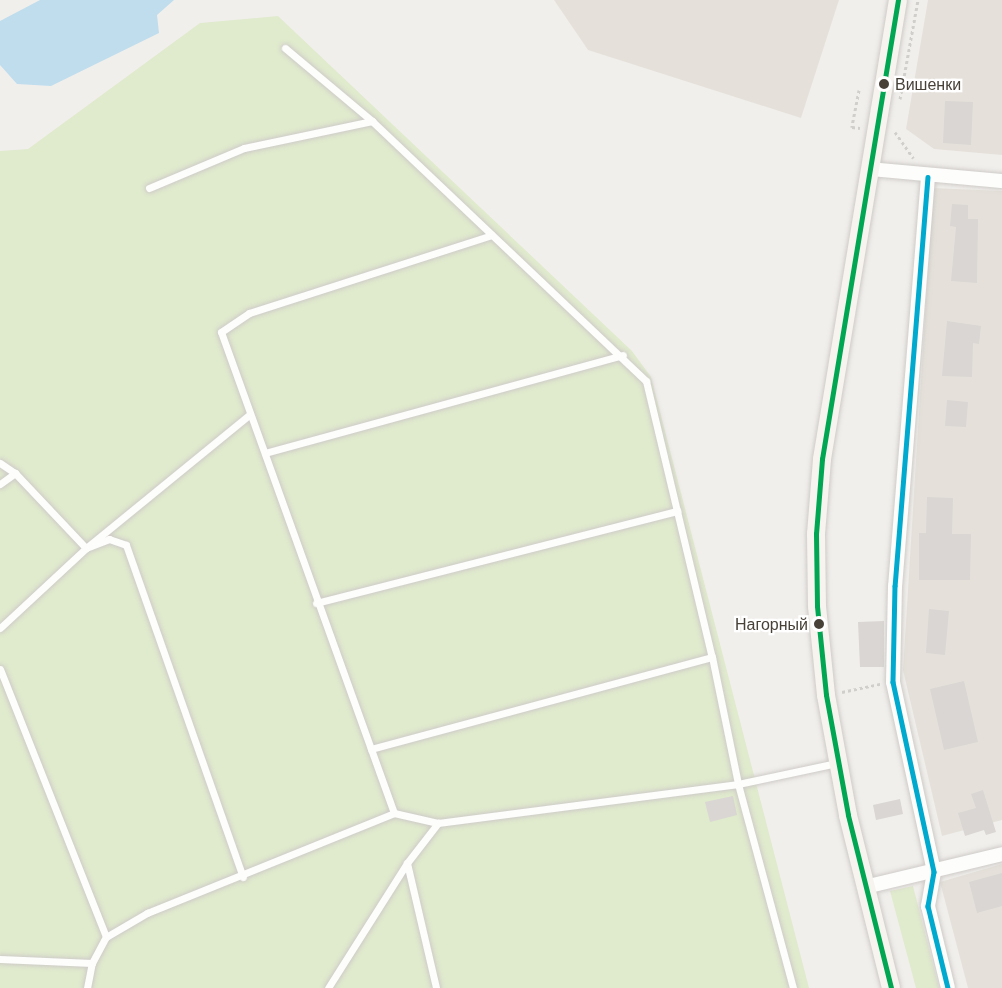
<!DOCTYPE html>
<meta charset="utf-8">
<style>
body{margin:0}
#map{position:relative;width:1002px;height:988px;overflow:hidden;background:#f1efec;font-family:Barlow,sans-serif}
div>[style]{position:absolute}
.residential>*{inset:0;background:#e5e1da}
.green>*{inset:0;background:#e0eacd}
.water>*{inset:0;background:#bfdded}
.building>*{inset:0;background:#d9d6d3}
.path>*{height:3px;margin-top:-1.5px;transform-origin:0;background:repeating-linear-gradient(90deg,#d1cfcb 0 3px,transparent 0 6px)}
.roads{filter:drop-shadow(0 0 2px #cecbc8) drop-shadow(0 0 2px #cecbc8)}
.service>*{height:7px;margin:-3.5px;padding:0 3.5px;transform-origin:3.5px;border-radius:3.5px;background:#fdfdfc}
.minor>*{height:14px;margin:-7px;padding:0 7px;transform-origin:7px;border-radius:7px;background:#fdfdfc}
.secondary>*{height:18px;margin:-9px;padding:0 9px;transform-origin:9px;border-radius:9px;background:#f7f4ef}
.bus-1>*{height:4.5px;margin:-2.25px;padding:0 2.25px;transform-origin:2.25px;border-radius:2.25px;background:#00a651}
.bus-2>*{height:4.5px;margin:-2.25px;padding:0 2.25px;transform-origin:2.25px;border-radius:2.25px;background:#00a9ce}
.dots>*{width:16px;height:16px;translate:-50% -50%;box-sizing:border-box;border:3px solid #fff;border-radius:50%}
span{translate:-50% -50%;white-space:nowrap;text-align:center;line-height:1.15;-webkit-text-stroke:4.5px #fff;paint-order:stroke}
.bus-label{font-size:16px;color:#474138}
.left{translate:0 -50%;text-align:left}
.right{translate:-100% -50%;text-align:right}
</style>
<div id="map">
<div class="residential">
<i style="clip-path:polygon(554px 0,839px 0,801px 118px,588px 50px)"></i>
<i style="clip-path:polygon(928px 0,1002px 0,1002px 155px,934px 149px,906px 129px)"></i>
<i style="clip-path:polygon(933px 188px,1002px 191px,1002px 820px,942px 836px,903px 670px)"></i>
<i style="clip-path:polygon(1002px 864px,1002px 988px,968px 988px,940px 882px)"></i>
</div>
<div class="green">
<i style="clip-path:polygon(278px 16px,632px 351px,651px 377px,809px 988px,0 988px,0 151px,28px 149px,200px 23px)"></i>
<i style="clip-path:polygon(913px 886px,939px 988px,916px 988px,890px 891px)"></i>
</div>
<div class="water">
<i style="clip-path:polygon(40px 0,174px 0,157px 15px,159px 33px,51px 86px,17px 84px,0 65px,0 21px)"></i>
</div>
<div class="building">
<i style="clip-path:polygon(945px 101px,973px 102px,971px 145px,943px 143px)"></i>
<i style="clip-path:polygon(952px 204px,968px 205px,968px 219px,978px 219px,977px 283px,951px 281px,956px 227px,950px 226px)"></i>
<i style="clip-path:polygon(947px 321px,981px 326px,979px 344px,973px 343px,972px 377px,942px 376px)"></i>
<i style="clip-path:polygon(947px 400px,968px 402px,966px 427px,945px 426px)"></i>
<i style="clip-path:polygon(927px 497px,953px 498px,952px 534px,971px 534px,970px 580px,919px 580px,919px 533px,926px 533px)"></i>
<i style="clip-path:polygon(929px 609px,949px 611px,945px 655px,926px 653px)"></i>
<i style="clip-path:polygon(884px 621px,884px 667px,860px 667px,858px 622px)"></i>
<i style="clip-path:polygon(964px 681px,978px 742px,944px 750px,930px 689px)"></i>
<i style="clip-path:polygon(983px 790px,996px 832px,986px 835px,984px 830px,965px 836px,958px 813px,976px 808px,971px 794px)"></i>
<i style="clip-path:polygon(733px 796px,737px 815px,710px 822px,705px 802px)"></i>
<i style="clip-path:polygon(900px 799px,903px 814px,876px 820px,873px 805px)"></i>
<i style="clip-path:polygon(1002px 873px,1002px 906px,977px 913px,969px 882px)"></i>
</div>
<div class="path">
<i style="left:859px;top:90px;width:38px;rotate:101deg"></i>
<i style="left:852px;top:127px;width:8px;rotate:7deg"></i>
<i style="left:900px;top:99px;width:101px;rotate:-79.7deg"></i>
<i style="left:895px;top:132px;width:32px;rotate:55deg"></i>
<i style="left:842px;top:692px;width:39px;rotate:-12deg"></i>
</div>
<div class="roads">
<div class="service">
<i style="left:285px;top:48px;width:114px;rotate:40deg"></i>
<i style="left:372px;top:121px;width:378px;rotate:43.5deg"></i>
<i style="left:646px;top:381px;width:284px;rotate:76.6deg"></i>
<i style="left:712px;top:657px;width:130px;rotate:78.4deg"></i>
<i style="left:738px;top:784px;width:101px;rotate:-12deg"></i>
<i style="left:149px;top:188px;width:103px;rotate:-22.8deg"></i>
<i style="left:244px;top:148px;width:131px;rotate:-11.9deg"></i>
<i style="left:265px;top:453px;width:371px;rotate:-15.3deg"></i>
<i style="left:0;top:463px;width:18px;rotate:34deg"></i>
<i style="left:15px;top:473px;width:103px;rotate:46.6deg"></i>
<i style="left:86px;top:548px;width:25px;rotate:-21deg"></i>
<i style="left:109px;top:539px;width:18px;rotate:19deg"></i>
<i style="left:126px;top:545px;width:352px;rotate:70.6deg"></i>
<i style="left:0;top:484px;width:19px;rotate:-36deg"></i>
<i style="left:316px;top:603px;width:373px;rotate:-14.3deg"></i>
<i style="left:0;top:628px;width:117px;rotate:-42.9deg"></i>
<i style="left:86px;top:548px;width:210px;rotate:-39.2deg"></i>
<i style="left:0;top:669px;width:288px;rotate:68.4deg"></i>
<i style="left:371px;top:749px;width:353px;rotate:-15.1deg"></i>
<i style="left:394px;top:813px;width:45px;rotate:12.8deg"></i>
<i style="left:438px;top:823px;width:303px;rotate:-7.4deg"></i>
<i style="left:738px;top:784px;width:211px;rotate:74.9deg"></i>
<i style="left:407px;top:863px;width:128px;rotate:76.9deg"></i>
<i style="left:0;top:959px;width:92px;rotate:2.5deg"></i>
<i style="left:87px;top:988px;width:25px;rotate:-79deg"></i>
<i style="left:92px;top:963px;width:30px;rotate:-62deg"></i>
<i style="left:106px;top:937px;width:48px;rotate:-30.3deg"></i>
<i style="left:147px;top:913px;width:266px;rotate:-22deg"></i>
<i style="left:394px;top:813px;width:511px;rotate:-109.78deg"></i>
<i style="left:221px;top:332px;width:34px;rotate:-34deg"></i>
<i style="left:249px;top:313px;width:255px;rotate:-17.8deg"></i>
<i style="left:328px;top:988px;width:148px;rotate:-57.7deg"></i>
<i style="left:407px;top:863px;width:51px;rotate:-52.2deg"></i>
</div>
<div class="minor">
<i style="left:870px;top:169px;width:133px;rotate:5.2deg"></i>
<i style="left:928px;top:177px;width:410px;rotate:94.6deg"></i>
<i style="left:895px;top:586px;width:96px;rotate:91.2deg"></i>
<i style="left:893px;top:682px;width:194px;rotate:77.8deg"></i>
<i style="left:934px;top:872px;width:35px;rotate:100deg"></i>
<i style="left:928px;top:906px;width:84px;rotate:76.3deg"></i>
<i style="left:865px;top:887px;width:141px;rotate:-13.5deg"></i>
</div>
<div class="secondary">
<i style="left:891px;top:988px;width:178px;rotate:-104deg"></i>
<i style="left:848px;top:815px;width:122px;rotate:-100.4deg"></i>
<i style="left:826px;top:695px;width:89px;rotate:-95.8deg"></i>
<i style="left:817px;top:606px;width:72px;rotate:-90.8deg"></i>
<i style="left:816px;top:534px;width:75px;rotate:-85.4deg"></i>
<i style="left:822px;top:459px;width:465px;rotate:-80.6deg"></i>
</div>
</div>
<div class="bus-1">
<i style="left:891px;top:988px;width:178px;rotate:-104deg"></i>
<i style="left:848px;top:815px;width:122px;rotate:-100.4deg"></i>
<i style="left:826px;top:695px;width:89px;rotate:-95.8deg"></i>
<i style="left:817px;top:606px;width:72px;rotate:-90.8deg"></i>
<i style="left:816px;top:534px;width:75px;rotate:-85.4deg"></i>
<i style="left:822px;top:459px;width:465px;rotate:-80.6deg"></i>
</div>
<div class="bus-2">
<i style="left:928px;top:177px;width:410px;rotate:94.6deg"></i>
<i style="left:895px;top:586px;width:96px;rotate:91.2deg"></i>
<i style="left:893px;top:682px;width:194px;rotate:77.8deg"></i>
<i style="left:934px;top:872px;width:35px;rotate:100deg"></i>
<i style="left:928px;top:906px;width:84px;rotate:76.3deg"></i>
</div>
<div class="dots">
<i style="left:884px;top:84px;background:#474138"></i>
<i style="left:819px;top:624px;background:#474138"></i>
</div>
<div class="bus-label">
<span class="left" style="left:895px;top:84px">Вишенки</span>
<span class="right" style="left:808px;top:624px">Нагорный</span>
</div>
</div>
